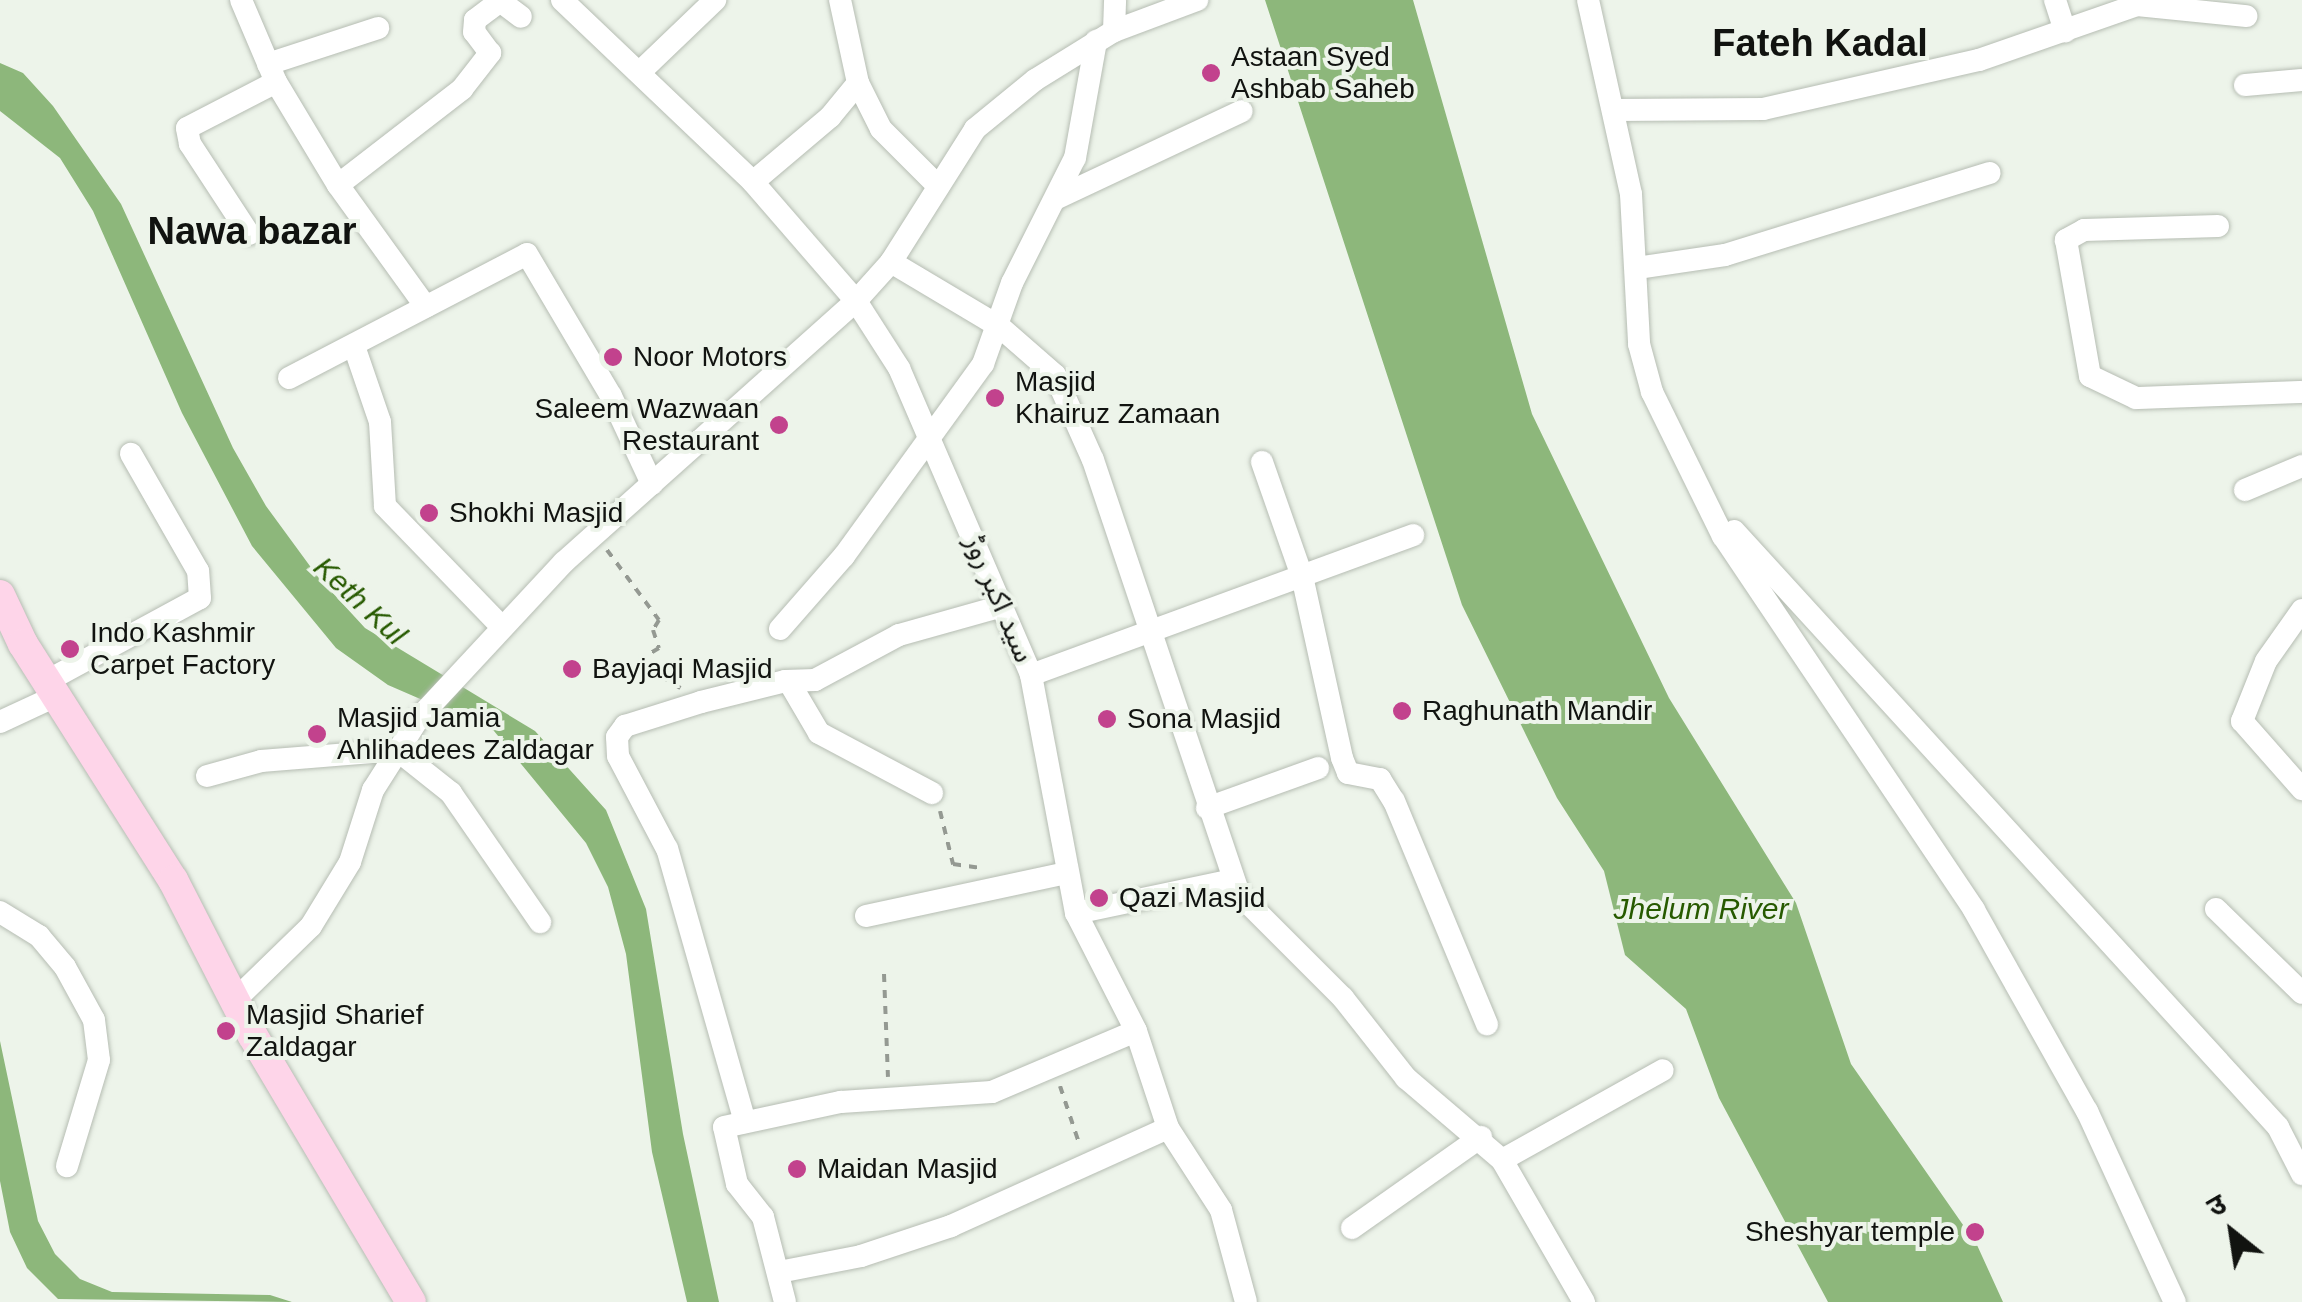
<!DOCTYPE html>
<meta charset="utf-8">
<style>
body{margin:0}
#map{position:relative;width:2302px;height:1302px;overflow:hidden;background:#edf4ea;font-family:Helvetica,"Noto Sans Arabic","Noto Sans Devanagari",sans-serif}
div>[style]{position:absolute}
.water>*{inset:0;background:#8db77b}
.path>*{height:4px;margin-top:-2px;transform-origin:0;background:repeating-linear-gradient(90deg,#949992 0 8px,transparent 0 16px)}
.roads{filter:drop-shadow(0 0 2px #b6bdb3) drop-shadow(0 0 2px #b6bdb3)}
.minor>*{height:22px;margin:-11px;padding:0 11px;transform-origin:11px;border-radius:11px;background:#fff}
.major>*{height:30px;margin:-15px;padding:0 15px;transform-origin:15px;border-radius:15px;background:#fed5e9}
.dots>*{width:28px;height:28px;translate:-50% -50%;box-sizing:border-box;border:5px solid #edf4ea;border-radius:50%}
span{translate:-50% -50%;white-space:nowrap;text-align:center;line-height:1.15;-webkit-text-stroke:8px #edf4ea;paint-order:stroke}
.poi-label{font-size:28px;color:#111310}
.left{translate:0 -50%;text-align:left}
.right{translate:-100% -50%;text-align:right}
.street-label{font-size:28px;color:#111310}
.water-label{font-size:30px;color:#275a00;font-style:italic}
.district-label{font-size:38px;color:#111310;font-weight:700}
.north{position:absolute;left:2182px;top:1182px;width:100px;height:100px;-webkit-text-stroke:8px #edf4ea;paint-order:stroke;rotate:330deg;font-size:28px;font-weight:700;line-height:40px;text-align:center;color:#111310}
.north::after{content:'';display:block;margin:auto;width:35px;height:45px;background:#111310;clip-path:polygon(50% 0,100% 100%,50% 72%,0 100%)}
</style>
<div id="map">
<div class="water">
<i style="clip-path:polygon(1265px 0,1413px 0,1532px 414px,1669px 698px,1796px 903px,1851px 1064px,1977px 1245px,2003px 1302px,1828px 1302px,1719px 1098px,1686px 1009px,1625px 955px,1604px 871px,1557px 798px,1462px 605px)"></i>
<i style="clip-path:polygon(0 63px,23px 73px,53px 106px,121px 204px,233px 448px,266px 506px,318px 577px,365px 628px,535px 731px,606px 810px,646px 909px,683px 1134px,719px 1302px,687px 1302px,652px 1152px,626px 954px,608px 887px,586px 843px,494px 731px,388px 685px,336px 648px,252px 546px,182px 413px,93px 211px,60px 158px,0 111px)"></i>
<i style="clip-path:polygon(0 1041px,38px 1221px,55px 1254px,80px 1279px,112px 1292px,270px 1295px,292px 1302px,58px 1299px,27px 1268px,10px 1232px,0 1181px)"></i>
</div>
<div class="path">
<i style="left:607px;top:550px;width:87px;rotate:53.4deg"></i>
<i style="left:659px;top:620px;width:12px;rotate:121deg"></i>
<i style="left:653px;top:630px;width:19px;rotate:72deg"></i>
<i style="left:659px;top:648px;width:17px;rotate:149deg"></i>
<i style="left:644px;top:657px;width:11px;rotate:75deg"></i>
<i style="left:647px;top:668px;width:39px;rotate:31deg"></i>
<i style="left:940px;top:811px;width:55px;rotate:76.2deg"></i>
<i style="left:953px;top:864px;width:30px;rotate:8deg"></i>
<i style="left:884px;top:974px;width:103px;rotate:87.8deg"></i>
<i style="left:1060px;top:1086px;width:60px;rotate:71.6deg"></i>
</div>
<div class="roads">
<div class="minor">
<i style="left:241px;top:0;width:89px;rotate:66.9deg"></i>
<i style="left:276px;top:82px;width:120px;rotate:59deg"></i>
<i style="left:338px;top:185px;width:150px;rotate:54.2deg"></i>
<i style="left:562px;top:0;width:264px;rotate:43.6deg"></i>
<i style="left:753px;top:182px;width:157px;rotate:49.1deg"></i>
<i style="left:856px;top:301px;width:80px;rotate:57.3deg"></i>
<i style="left:899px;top:368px;width:334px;rotate:66.7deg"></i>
<i style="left:1031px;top:675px;width:242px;rotate:79.3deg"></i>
<i style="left:1076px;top:913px;width:132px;rotate:63deg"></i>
<i style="left:1136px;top:1031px;width:102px;rotate:71.7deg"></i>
<i style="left:1168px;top:1128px;width:98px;rotate:57.1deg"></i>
<i style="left:1221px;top:1210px;width:95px;rotate:74.8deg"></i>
<i style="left:1588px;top:0;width:199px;rotate:77.5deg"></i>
<i style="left:1631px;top:194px;width:150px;rotate:86.9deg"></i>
<i style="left:1639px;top:344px;width:50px;rotate:74.8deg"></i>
<i style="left:1652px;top:392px;width:161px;rotate:63.8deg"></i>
<i style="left:1723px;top:536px;width:450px;rotate:56.1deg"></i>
<i style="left:1974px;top:910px;width:231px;rotate:60.7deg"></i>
<i style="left:2087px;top:1111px;width:210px;rotate:65.3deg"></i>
<i style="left:2055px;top:0;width:33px;rotate:72deg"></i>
<i style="left:1114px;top:31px;width:31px;rotate:-88deg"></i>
<i style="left:268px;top:64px;width:116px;rotate:-18.1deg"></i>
<i style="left:641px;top:71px;width:103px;rotate:-43.8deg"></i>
<i style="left:858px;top:83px;width:51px;rotate:63.4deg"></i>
<i style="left:881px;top:129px;width:81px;rotate:45deg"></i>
<i style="left:2245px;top:85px;width:57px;rotate:-5deg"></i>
<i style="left:1614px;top:110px;width:149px;rotate:-0.4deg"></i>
<i style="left:1763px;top:109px;width:221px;rotate:-12.8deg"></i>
<i style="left:1979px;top:60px;width:167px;rotate:-19.2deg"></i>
<i style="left:2137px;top:5px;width:110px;rotate:5.8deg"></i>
<i style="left:753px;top:182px;width:101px;rotate:-40.2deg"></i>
<i style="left:830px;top:117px;width:44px;rotate:-50.5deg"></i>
<i style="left:858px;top:83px;width:85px;rotate:-102.2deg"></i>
<i style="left:338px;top:185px;width:157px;rotate:-37.7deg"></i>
<i style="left:462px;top:89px;width:46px;rotate:-52.1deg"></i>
<i style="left:490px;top:53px;width:26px;rotate:-127deg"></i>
<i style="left:474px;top:32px;width:12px;rotate:-85deg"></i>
<i style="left:475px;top:20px;width:31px;rotate:-37deg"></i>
<i style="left:500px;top:1px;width:26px;rotate:37deg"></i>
<i style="left:1057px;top:198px;width:204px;rotate:-25.2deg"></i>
<i style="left:2218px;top:226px;width:134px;rotate:178.3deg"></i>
<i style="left:2084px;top:230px;width:21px;rotate:151deg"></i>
<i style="left:2066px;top:240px;width:138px;rotate:80deg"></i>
<i style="left:2090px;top:376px;width:51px;rotate:25.6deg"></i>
<i style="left:2136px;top:398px;width:166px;rotate:-2.1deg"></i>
<i style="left:249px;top:234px;width:108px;rotate:-123.2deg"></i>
<i style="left:190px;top:144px;width:16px;rotate:-101deg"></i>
<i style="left:187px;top:128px;width:100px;rotate:-27.3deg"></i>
<i style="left:891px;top:262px;width:127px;rotate:30.8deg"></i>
<i style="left:1000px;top:327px;width:73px;rotate:41.1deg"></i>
<i style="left:1055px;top:375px;width:93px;rotate:65.9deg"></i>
<i style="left:1093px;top:460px;width:458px;rotate:71.4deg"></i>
<i style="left:1239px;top:894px;width:147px;rotate:45deg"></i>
<i style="left:1343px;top:998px;width:102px;rotate:51.8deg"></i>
<i style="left:1406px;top:1078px;width:126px;rotate:40.5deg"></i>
<i style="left:1502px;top:1160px;width:164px;rotate:60deg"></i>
<i style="left:1637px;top:268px;width:89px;rotate:-8.4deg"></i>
<i style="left:1725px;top:255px;width:277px;rotate:-17.2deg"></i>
<i style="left:354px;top:346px;width:80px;rotate:71.1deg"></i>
<i style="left:380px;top:422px;width:84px;rotate:86.6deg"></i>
<i style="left:385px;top:506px;width:164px;rotate:46deg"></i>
<i style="left:289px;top:378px;width:268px;rotate:-27.5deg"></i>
<i style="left:527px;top:254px;width:165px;rotate:59.4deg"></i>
<i style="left:611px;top:396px;width:97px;rotate:65deg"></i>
<i style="left:1262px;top:462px;width:121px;rotate:70.7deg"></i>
<i style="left:1302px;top:576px;width:186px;rotate:77.6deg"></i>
<i style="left:1342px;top:758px;width:16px;rotate:68deg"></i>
<i style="left:1348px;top:773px;width:33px;rotate:11deg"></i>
<i style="left:1380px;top:779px;width:26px;rotate:58deg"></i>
<i style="left:1394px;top:801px;width:242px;rotate:67.4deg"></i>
<i style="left:2245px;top:490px;width:62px;rotate:-22.8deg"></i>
<i style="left:1734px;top:531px;width:807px;rotate:47.61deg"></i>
<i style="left:2278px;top:1127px;width:53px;rotate:62.9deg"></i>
<i style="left:2302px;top:610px;width:62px;rotate:125.2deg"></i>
<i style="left:2266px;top:661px;width:65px;rotate:111.8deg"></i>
<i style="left:2242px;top:721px;width:91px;rotate:48.6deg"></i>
<i style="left:780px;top:629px;width:97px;rotate:-48.8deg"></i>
<i style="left:844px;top:556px;width:237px;rotate:-54.1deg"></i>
<i style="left:983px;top:364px;width:86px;rotate:-70.3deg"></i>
<i style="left:1012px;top:283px;width:140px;rotate:-63.3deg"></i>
<i style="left:1075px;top:158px;width:119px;rotate:-79.8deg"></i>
<i style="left:1031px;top:675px;width:407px;rotate:-20.1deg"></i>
<i style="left:47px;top:681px;width:174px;rotate:-28.5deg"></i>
<i style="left:200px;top:598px;width:27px;rotate:-94deg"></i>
<i style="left:198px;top:571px;width:135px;rotate:-119.8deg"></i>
<i style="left:789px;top:682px;width:59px;rotate:59.5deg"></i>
<i style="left:819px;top:733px;width:128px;rotate:28deg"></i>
<i style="left:0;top:722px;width:62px;rotate:-24.9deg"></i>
<i style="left:207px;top:776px;width:56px;rotate:-15.5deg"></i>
<i style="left:261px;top:761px;width:136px;rotate:-4.6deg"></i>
<i style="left:397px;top:750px;width:69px;rotate:38.5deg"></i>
<i style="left:451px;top:793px;width:157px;rotate:55.4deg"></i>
<i style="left:1207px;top:808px;width:118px;rotate:-19.8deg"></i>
<i style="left:2216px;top:909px;width:120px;rotate:44.3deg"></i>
<i style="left:0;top:912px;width:46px;rotate:31.6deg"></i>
<i style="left:39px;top:936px;width:40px;rotate:50deg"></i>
<i style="left:65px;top:967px;width:60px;rotate:61.3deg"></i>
<i style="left:94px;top:1020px;width:40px;rotate:82.9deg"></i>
<i style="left:99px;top:1060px;width:111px;rotate:106.8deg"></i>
<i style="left:1076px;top:913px;width:159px;rotate:-11.9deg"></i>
<i style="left:866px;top:916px;width:205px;rotate:-12.1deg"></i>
<i style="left:234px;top:1001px;width:107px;rotate:-44.2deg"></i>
<i style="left:311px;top:926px;width:75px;rotate:-58.6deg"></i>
<i style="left:350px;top:862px;width:76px;rotate:-72.3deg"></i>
<i style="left:373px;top:790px;width:84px;rotate:-57.6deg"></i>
<i style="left:418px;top:719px;width:214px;rotate:-47.1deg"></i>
<i style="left:564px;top:562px;width:392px;rotate:-41.8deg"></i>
<i style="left:856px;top:301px;width:52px;rotate:-48.1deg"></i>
<i style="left:891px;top:262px;width:157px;rotate:-57.7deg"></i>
<i style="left:975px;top:129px;width:77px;rotate:-39.2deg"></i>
<i style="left:1035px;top:80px;width:93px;rotate:-31.8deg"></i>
<i style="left:1114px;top:31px;width:89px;rotate:-20.5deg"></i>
<i style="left:745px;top:1122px;width:284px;rotate:-105.9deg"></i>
<i style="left:667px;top:849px;width:105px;rotate:-117.8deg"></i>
<i style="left:618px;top:756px;width:19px;rotate:-93deg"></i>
<i style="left:617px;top:737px;width:14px;rotate:-54deg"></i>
<i style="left:625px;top:726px;width:80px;rotate:-17.5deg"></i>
<i style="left:701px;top:702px;width:87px;rotate:-14deg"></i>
<i style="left:785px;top:681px;width:30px;rotate:-2deg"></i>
<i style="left:815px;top:680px;width:95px;rotate:-28.2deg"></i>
<i style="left:899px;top:635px;width:107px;rotate:-15.7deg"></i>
<i style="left:1502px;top:1160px;width:184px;rotate:-29.2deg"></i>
<i style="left:1352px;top:1228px;width:158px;rotate:-35.2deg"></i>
<i style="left:779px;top:1272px;width:84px;rotate:-11deg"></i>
<i style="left:861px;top:1256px;width:95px;rotate:-18.4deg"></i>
<i style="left:951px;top:1226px;width:238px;rotate:-24.3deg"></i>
<i style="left:785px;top:1302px;width:88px;rotate:-104.5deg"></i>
<i style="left:763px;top:1217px;width:42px;rotate:-128.2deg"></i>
<i style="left:737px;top:1184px;width:58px;rotate:-102.8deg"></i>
<i style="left:724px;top:1127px;width:120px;rotate:-12.1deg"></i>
<i style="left:841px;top:1102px;width:151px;rotate:-3.8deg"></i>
<i style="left:992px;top:1092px;width:156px;rotate:-23deg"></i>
</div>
<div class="major">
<i style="left:0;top:595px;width:54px;rotate:64.9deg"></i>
<i style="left:23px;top:644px;width:280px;rotate:57.6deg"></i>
<i style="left:173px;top:880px;width:175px;rotate:62.9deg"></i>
<i style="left:253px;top:1036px;width:309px;rotate:59.3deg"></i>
</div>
</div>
<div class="dots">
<i style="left:1211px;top:73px;background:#c2428d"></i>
<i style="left:613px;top:357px;background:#c2428d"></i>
<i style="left:995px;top:398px;background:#c2428d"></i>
<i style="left:779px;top:425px;background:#c2428d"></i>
<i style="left:429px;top:513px;background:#c2428d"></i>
<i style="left:70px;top:649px;background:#c2428d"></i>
<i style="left:572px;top:669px;background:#c2428d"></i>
<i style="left:1402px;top:711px;background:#c2428d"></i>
<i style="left:1107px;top:719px;background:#c2428d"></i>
<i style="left:317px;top:734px;background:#c2428d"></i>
<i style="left:1099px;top:898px;background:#c2428d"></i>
<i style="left:226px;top:1031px;background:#c2428d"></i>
<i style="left:797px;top:1169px;background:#c2428d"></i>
<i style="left:1975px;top:1232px;background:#c2428d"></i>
</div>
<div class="poi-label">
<span class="left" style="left:1231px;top:73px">Astaan Syed<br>Ashbab Saheb</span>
<span class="left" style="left:633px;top:357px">Noor Motors</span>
<span class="left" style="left:1015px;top:398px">Masjid<br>Khairuz Zamaan</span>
<span class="right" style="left:759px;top:425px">Saleem Wazwaan<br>Restaurant</span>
<span class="left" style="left:449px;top:513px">Shokhi Masjid</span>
<span class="left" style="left:90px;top:649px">Indo Kashmir<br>Carpet Factory</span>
<span class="left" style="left:592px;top:669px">Bayjaqi Masjid</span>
<span class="left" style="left:1422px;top:711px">Raghunath Mandir</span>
<span class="left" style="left:337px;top:734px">Masjid Jamia<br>Ahlihadees Zaldagar</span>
<span class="left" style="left:1127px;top:719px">Sona Masjid</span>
<span class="left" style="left:1119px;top:898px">Qazi Masjid</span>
<span class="left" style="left:246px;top:1031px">Masjid Sharief<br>Zaldagar</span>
<span class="left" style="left:817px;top:1169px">Maidan Masjid</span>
<span class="right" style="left:1955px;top:1232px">Sheshyar temple</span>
</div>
<div class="street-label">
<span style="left:999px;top:599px;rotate:67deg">سید اکبر روڑ</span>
</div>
<div class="water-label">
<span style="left:360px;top:601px;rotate:43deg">Keth Kul</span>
<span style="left:1701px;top:909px">Jhelum River</span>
</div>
<div class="district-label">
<span style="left:1820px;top:44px">Fateh Kadal</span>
<span style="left:252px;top:232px">Nawa bazar</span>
</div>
<div class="north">उ</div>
</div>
